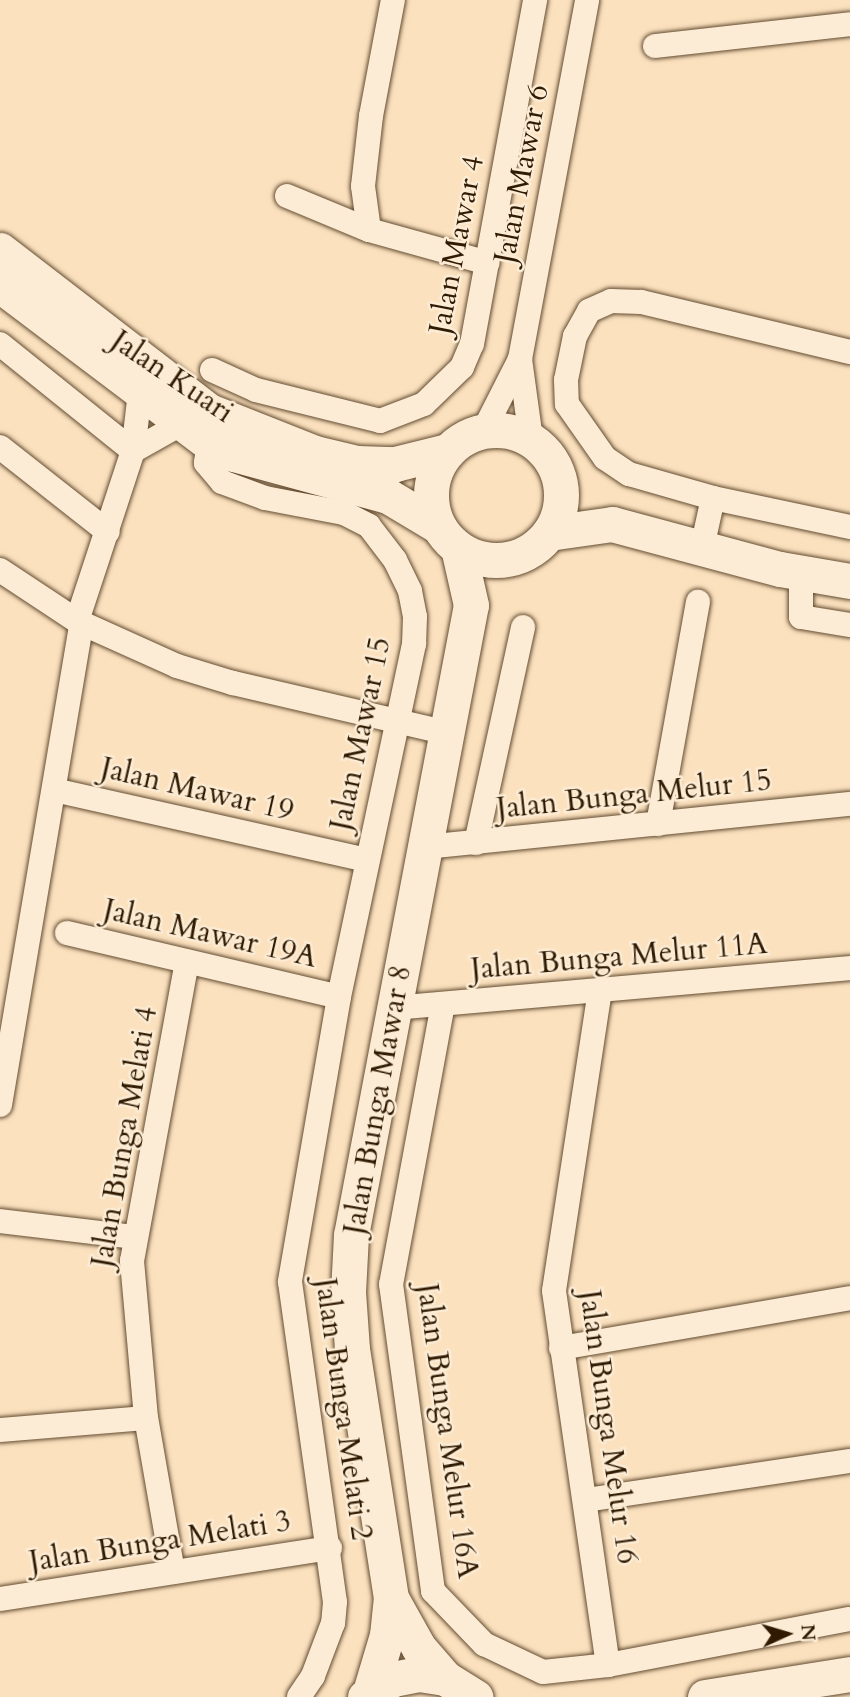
<!DOCTYPE html>
<style>
body{margin:0}
#map{position:relative;width:850px;height:1697px;overflow:hidden;background:#fbe1be;font-family:Cardo,serif}
div>[style]{position:absolute}
.roads{filter:drop-shadow(0 0 2px #634c31) drop-shadow(0 0 2px #634c31)}
.street>*{height:24px;margin:-12px;padding:0 12px;transform-origin:12px;border-radius:12px;background:#fcecd5}
.secondary>*{height:35px;margin:-17.5px;padding:0 17.5px;transform-origin:17.5px;border-radius:17.5px;background:#fcecd5}
.secondary>.ring{margin:-17.5px;padding:0;box-sizing:content-box;background:none;border:35px solid #fcecd5;border-radius:50%}
span{translate:-50% -50%;white-space:nowrap;text-align:center;line-height:1.15;-webkit-text-stroke:5px #fcecd5;paint-order:stroke}
.street-label{font-size:30px;color:#301a02}
.north{position:absolute;left:752px;top:1599px;width:70px;height:70px;-webkit-text-stroke:5px #fcecd5;paint-order:stroke;rotate:86deg;font-size:19px;font-weight:700;line-height:28px;text-align:center;color:#301a02}
.north::after{content:'';display:block;margin:auto;width:24px;height:32px;background:#301a02;clip-path:polygon(50% 0,100% 100%,50% 72%,0 100%)}
</style>
<div id="map">
<div class="roads">
<div class="street">
<i style="left:655px;top:46px;width:196px;rotate:-6.4deg"></i>
<i style="left:287px;top:196px;width:89px;rotate:22.5deg"></i>
<i style="left:369px;top:230px;width:123px;rotate:15.5deg"></i>
<i style="left:369px;top:230px;width:44px;rotate:-97.8deg"></i>
<i style="left:363px;top:186px;width:70px;rotate:-83.5deg"></i>
<i style="left:371px;top:116px;width:118px;rotate:-79.3deg"></i>
<i style="left:0;top:344px;width:171px;rotate:38.8deg"></i>
<i style="left:850px;top:352px;width:215px;rotate:-166.5deg"></i>
<i style="left:641px;top:302px;width:30px;rotate:-178deg"></i>
<i style="left:611px;top:301px;width:24px;rotate:156deg"></i>
<i style="left:589px;top:311px;width:29px;rotate:119deg"></i>
<i style="left:575px;top:336px;width:45px;rotate:101.6deg"></i>
<i style="left:566px;top:380px;width:24px;rotate:88deg"></i>
<i style="left:567px;top:404px;width:66px;rotate:54.9deg"></i>
<i style="left:605px;top:458px;width:29px;rotate:34deg"></i>
<i style="left:629px;top:474px;width:87px;rotate:15.9deg"></i>
<i style="left:713px;top:498px;width:140px;rotate:12deg"></i>
<i style="left:520px;top:359px;width:81px;rotate:82.2deg"></i>
<i style="left:212px;top:370px;width:48px;rotate:24.4deg"></i>
<i style="left:256px;top:390px;width:128px;rotate:14deg"></i>
<i style="left:380px;top:421px;width:47px;rotate:-21.1deg"></i>
<i style="left:424px;top:404px;width:53px;rotate:-44.2deg"></i>
<i style="left:462px;top:367px;width:25px;rotate:-67deg"></i>
<i style="left:472px;top:344px;width:350px;rotate:-79.6deg"></i>
<i style="left:484px;top:430px;width:80px;rotate:-63.1deg"></i>
<i style="left:520px;top:359px;width:365px;rotate:-79.4deg"></i>
<i style="left:209px;top:443px;width:20px;rotate:99deg"></i>
<i style="left:206px;top:463px;width:25px;rotate:50deg"></i>
<i style="left:222px;top:482px;width:46px;rotate:20.4deg"></i>
<i style="left:265px;top:498px;width:80px;rotate:10.8deg"></i>
<i style="left:344px;top:513px;width:28px;rotate:27deg"></i>
<i style="left:369px;top:526px;width:43px;rotate:52.6deg"></i>
<i style="left:395px;top:560px;width:34px;rotate:64deg"></i>
<i style="left:410px;top:591px;width:26px;rotate:79deg"></i>
<i style="left:415px;top:617px;width:27px;rotate:92deg"></i>
<i style="left:414px;top:644px;width:361px;rotate:102deg"></i>
<i style="left:339px;top:997px;width:289px;rotate:99.8deg"></i>
<i style="left:290px;top:1282px;width:323px;rotate:82deg"></i>
<i style="left:335px;top:1602px;width:21px;rotate:95deg"></i>
<i style="left:333px;top:1623px;width:57px;rotate:110.7deg"></i>
<i style="left:313px;top:1676px;width:25px;rotate:124deg"></i>
<i style="left:0;top:447px;width:137px;rotate:38.2deg"></i>
<i style="left:133px;top:451px;width:55px;rotate:-29.4deg"></i>
<i style="left:702px;top:548px;width:51px;rotate:-77.6deg"></i>
<i style="left:0;top:570px;width:92px;rotate:33.5deg"></i>
<i style="left:77px;top:621px;width:110px;rotate:24.2deg"></i>
<i style="left:177px;top:666px;width:59px;rotate:16.9deg"></i>
<i style="left:233px;top:683px;width:221px;rotate:13.1deg"></i>
<i style="left:801px;top:573px;width:44px;rotate:90deg"></i>
<i style="left:801px;top:617px;width:50px;rotate:9.3deg"></i>
<i style="left:77px;top:621px;width:179px;rotate:-71.8deg"></i>
<i style="left:133px;top:451px;width:59px;rotate:-83.2deg"></i>
<i style="left:54px;top:790px;width:320px;rotate:12.6deg"></i>
<i style="left:658px;top:824px;width:226px;rotate:-79.8deg"></i>
<i style="left:476px;top:843px;width:221px;rotate:-77.7deg"></i>
<i style="left:425px;top:847px;width:427px;rotate:-5.8deg"></i>
<i style="left:67px;top:933px;width:279px;rotate:13.2deg"></i>
<i style="left:600px;top:990px;width:304px;rotate:98.7deg"></i>
<i style="left:554px;top:1291px;width:378px;rotate:81.8deg"></i>
<i style="left:443px;top:1004px;width:285px;rotate:100.5deg"></i>
<i style="left:391px;top:1284px;width:310px;rotate:82.2deg"></i>
<i style="left:433px;top:1591px;width:74px;rotate:46.1deg"></i>
<i style="left:484px;top:1644px;width:65px;rotate:25.4deg"></i>
<i style="left:543px;top:1672px;width:65px;rotate:-6.1deg"></i>
<i style="left:608px;top:1665px;width:246px;rotate:-10.8deg"></i>
<i style="left:394px;top:1008px;width:458px;rotate:-5deg"></i>
<i style="left:0;top:1105px;width:488px;rotate:-80.4deg"></i>
<i style="left:0;top:1221px;width:135px;rotate:6.8deg"></i>
<i style="left:561px;top:1348px;width:293px;rotate:-9.8deg"></i>
<i style="left:0;top:1430px;width:146px;rotate:-4.7deg"></i>
<i style="left:586px;top:1500px;width:267px;rotate:-8.4deg"></i>
<i style="left:173px;top:1572px;width:156px;rotate:-99.9deg"></i>
<i style="left:146px;top:1418px;width:158px;rotate:-95.1deg"></i>
<i style="left:132px;top:1261px;width:304px;rotate:-79.6deg"></i>
<i style="left:0;top:1599px;width:334px;rotate:-8.8deg"></i>
</div>
<div class="secondary">
<i style="left:0;top:250px;width:264px;rotate:37.6deg"></i>
<i style="left:209px;top:411px;width:114px;rotate:21.6deg"></i>
<i style="left:315px;top:453px;width:43px;rotate:13.4deg"></i>
<i style="left:357px;top:463px;width:38px;rotate:2deg"></i>
<i style="left:395px;top:464px;width:54px;rotate:-14deg"></i>
<i style="left:0;top:285px;width:262px;rotate:37.1deg"></i>
<i style="left:209px;top:443px;width:27px;rotate:24deg"></i>
<i style="left:234px;top:454px;width:160px;rotate:15.3deg"></i>
<i style="left:388px;top:496px;width:58px;rotate:31deg"></i>
<i class="ring" style="left:431px;top:430px;width:95px;height:95px"></i>
<i style="left:549px;top:533px;width:64px;rotate:-8.1deg"></i>
<i style="left:612px;top:524px;width:174px;rotate:15deg"></i>
<i style="left:780px;top:569px;width:71px;rotate:9.7deg"></i>
<i style="left:391px;top:1598px;width:57px;rotate:60.8deg"></i>
<i style="left:419px;top:1648px;width:40px;rotate:49deg"></i>
<i style="left:370px;top:1692px;width:59px;rotate:-73.4deg"></i>
<i style="left:387px;top:1635px;width:37px;rotate:-84deg"></i>
<i style="left:391px;top:1598px;width:252px;rotate:-98.9deg"></i>
<i style="left:352px;top:1349px;width:57px;rotate:-94deg"></i>
<i style="left:348px;top:1292px;width:57px;rotate:-87deg"></i>
<i style="left:351px;top:1235px;width:641px;rotate:-79.22deg"></i>
<i style="left:471px;top:605px;width:58px;rotate:-102.8deg"></i>
<i style="left:365px;top:1697px;width:33px;rotate:-33deg"></i>
<i style="left:393px;top:1679px;width:26px;rotate:-11deg"></i>
<i style="left:419px;top:1674px;width:26px;rotate:9deg"></i>
<i style="left:445px;top:1678px;width:36px;rotate:32deg"></i>
<i style="left:705px;top:1697px;width:147px;rotate:-9deg"></i>
</div>
</div>
<div class="street-label">
<span style="left:522px;top:174px;rotate:-79deg">Jalan Mawar 6</span>
<span style="left:457px;top:245px;rotate:-79deg">Jalan Mawar 4</span>
<span style="left:172px;top:377px;rotate:34deg">Jalan Kuari</span>
<span style="left:361px;top:734px;rotate:-78deg">Jalan Mawar 15</span>
<span style="left:197px;top:790px;rotate:13deg">Jalan Mawar 19</span>
<span style="left:634px;top:795px;rotate:-6deg">Jalan Bunga Melur 15</span>
<span style="left:210px;top:934px;rotate:13deg">Jalan Mawar 19A</span>
<span style="left:619px;top:957px;rotate:-5deg">Jalan Bunga Melur 11A</span>
<span style="left:378px;top:1100px;rotate:-80deg">Jalan Bunga Mawar 8</span>
<span style="left:125px;top:1137px;rotate:-80deg">Jalan Bunga Melati 4</span>
<span style="left:343px;top:1409px;rotate:82deg">Jalan Bunga Melati 2</span>
<span style="left:608px;top:1427px;rotate:82deg">Jalan Bunga Melur 16</span>
<span style="left:447px;top:1431px;rotate:82deg">Jalan Bunga Melur 16A</span>
<span style="left:160px;top:1542px;rotate:-9deg">Jalan Bunga Melati 3</span>
</div>
<div class="north">N</div>
</div>
